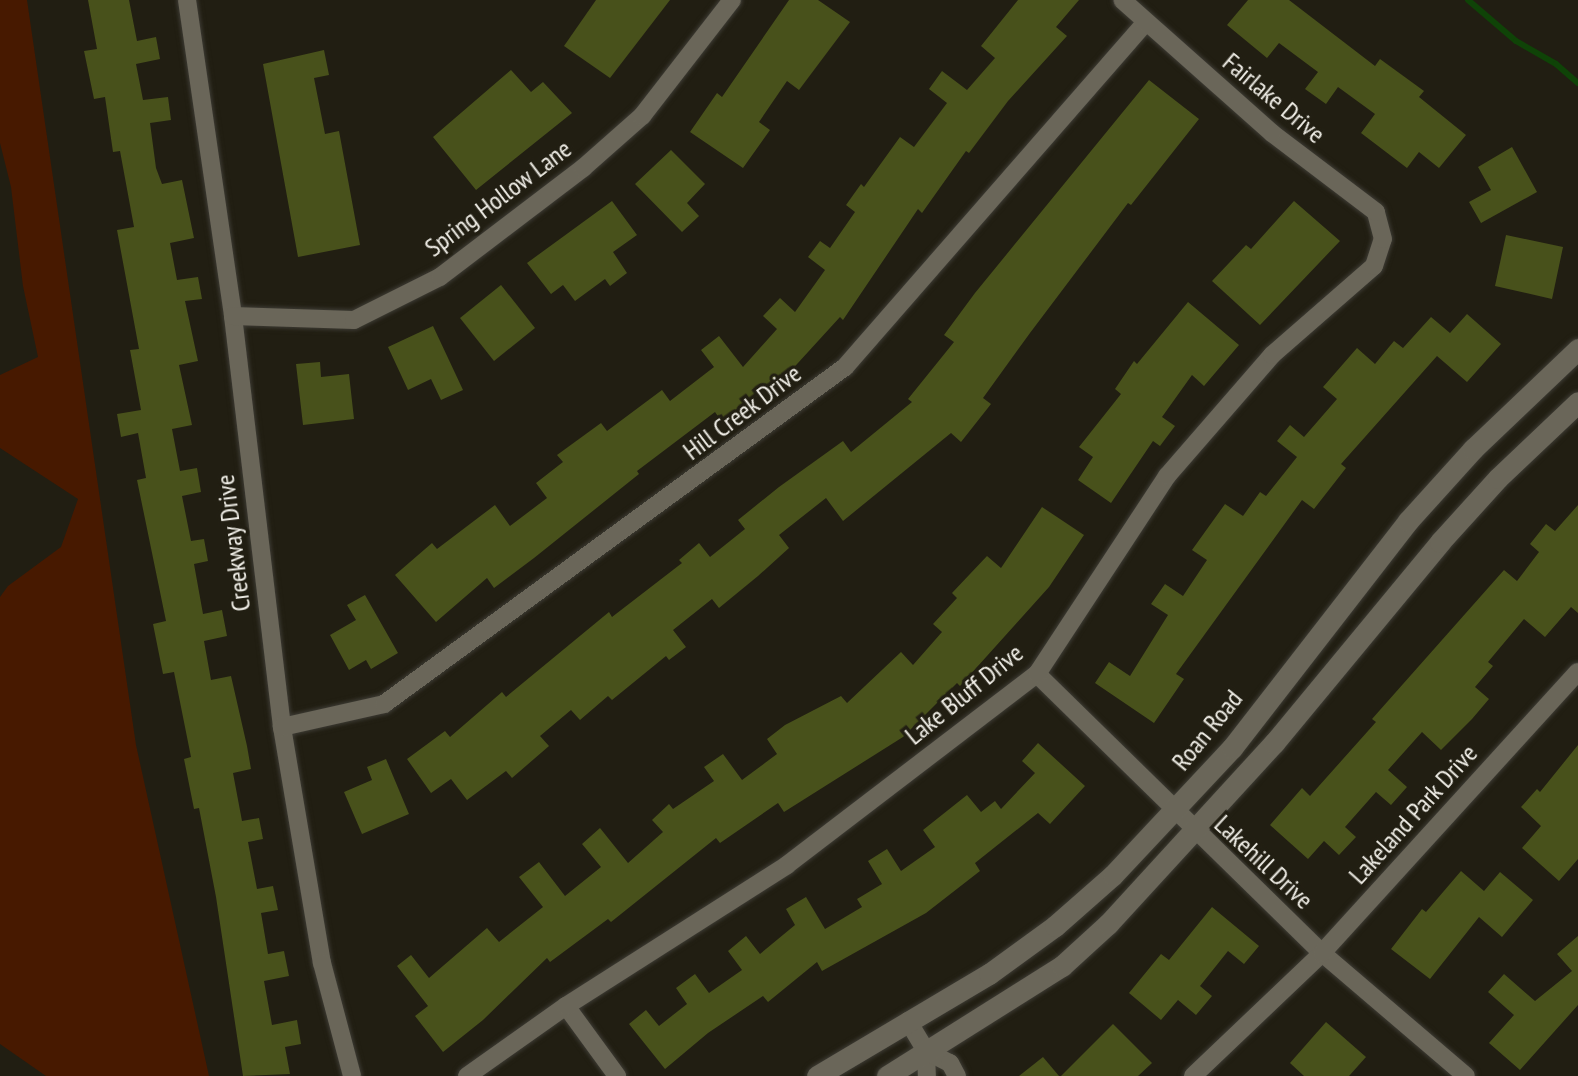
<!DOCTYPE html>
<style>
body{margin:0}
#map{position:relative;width:1578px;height:1076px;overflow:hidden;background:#211e12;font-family:"PT Sans Narrow",sans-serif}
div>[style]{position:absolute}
.green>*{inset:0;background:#471900}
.stream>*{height:6px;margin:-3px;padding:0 3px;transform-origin:3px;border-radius:3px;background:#0f4307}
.building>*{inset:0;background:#48511b}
.roads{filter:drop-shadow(0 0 2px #3d3b34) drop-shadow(0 0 2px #3d3b34)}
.street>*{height:18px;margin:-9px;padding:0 9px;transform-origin:9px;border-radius:9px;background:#6a6659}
.secondary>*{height:21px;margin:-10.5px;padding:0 10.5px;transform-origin:10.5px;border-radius:10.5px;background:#6a6659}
span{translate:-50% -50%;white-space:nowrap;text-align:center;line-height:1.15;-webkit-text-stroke:7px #211e12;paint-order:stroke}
.street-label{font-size:26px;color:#f2f0e9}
</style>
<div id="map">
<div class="green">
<i style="clip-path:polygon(0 0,27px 0,136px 745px,209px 1076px,46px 1076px,0 1044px,0 597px,8px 586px,61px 547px,78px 499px,0 448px,0 375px,38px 357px,23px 286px,11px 187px,0 143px)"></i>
</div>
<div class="stream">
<i style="left:1468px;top:0;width:63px;rotate:40.5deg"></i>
<i style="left:1516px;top:41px;width:46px;rotate:29.9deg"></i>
<i style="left:1556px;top:64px;width:29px;rotate:41deg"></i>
</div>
<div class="building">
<i style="clip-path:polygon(88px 0,129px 0,137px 41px,156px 37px,160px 59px,136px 64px,143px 100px,168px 97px,171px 120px,150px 123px,156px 168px,162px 184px,182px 180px,194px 238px,170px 243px,177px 280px,198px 277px,202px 299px,185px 301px,198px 361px,179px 365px,192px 425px,172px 429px,180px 471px,197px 468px,201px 492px,182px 496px,191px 541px,204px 539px,208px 561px,194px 564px,203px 614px,222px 610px,227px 636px,204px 641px,211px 680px,231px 676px,247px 746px,251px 769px,233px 773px,242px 821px,259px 818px,263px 839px,248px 842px,257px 889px,273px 886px,278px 910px,261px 913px,268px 954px,284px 951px,289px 976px,264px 981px,272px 1025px,297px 1020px,301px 1044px,285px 1047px,290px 1074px,243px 1076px,216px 897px,199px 808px,194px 809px,184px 759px,191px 757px,174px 672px,163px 674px,153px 624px,166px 621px,137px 480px,146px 478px,138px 433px,121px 437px,117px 414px,141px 410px,130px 350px,139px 349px,117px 230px,134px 227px,120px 151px,113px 152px,105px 97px,94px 99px,84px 51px,97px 49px)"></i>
<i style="clip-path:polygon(596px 0,670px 0,610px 78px,564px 46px)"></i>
<i style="clip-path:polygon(789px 0,818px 0,850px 22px,799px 90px,787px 81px,759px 122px,770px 130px,743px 168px,690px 132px,717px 93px,722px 97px)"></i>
<i style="clip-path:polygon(1018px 0,1079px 0,1056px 27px,1067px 36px,1008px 101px,969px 153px,966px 151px,922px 213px,918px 209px,843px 320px,840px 317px,787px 375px,722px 422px,715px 412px,637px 471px,639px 474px,534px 558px,494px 588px,487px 578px,436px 622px,395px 575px,432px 543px,437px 549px,495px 505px,510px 526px,547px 498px,536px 483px,563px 462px,557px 455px,601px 423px,607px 431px,662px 390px,670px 401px,714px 367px,701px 350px,719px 336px,743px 367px,777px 329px,763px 316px,780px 298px,795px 312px,825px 270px,808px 257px,820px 241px,830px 248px,855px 212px,846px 205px,861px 184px,864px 187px,900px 137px,914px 147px,947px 103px,929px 89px,942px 71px,967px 90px,995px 58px,981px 46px)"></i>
<i style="clip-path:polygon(1248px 0,1289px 0,1375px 66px,1380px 59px,1424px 91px,1419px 97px,1466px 135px,1439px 168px,1419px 152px,1407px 168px,1361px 133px,1375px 114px,1338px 87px,1326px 104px,1305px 89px,1318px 72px,1279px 43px,1267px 58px,1227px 25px)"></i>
<i style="clip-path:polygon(324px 50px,329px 75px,314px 78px,325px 134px,339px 131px,360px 245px,298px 257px,263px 64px)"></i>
<i style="clip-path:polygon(511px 70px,531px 92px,543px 82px,572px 113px,476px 190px,433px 137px)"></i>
<i style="clip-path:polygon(1149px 80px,1199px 119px,1131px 205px,1128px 203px,1030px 333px,983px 398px,991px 404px,961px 442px,951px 433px,843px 521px,826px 498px,779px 535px,789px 548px,758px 576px,719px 608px,712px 599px,673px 630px,686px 647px,669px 660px,666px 656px,612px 700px,608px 696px,580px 720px,571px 710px,540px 736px,549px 746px,512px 778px,506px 771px,467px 800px,451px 779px,431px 793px,407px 759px,445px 731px,450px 737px,502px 692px,506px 697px,609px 612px,612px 617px,682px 563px,679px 560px,699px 543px,710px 557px,745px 529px,738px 520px,779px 487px,843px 441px,851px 452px,912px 402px,908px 399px,954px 342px,944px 335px,975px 293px)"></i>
<i style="clip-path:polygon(1512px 147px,1537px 192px,1481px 223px,1469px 202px,1491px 190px,1478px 167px)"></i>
<i style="clip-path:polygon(671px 150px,705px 184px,687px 203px,699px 216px,682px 232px,635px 184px)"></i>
<i style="clip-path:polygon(612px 201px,637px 235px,613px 252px,627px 273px,610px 286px,605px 279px,575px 301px,563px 285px,551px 294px,527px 263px)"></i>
<i style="clip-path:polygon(1294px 201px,1340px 241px,1260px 325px,1212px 281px,1246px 245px,1251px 249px)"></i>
<i style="clip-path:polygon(1506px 235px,1563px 247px,1552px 299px,1495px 286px)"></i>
<i style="clip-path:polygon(501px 285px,535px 328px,494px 361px,460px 318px)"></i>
<i style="clip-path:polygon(1188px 302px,1239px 345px,1204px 386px,1192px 375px,1162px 417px,1175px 426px,1160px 446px,1153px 441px,1111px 503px,1078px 480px,1093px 457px,1079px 447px,1121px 394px,1115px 389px,1134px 361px,1137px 364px)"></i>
<i style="clip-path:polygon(1467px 314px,1501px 344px,1467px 382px,1437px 356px,1341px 464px,1346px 468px,1314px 509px,1302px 500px,1176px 674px,1184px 679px,1154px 723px,1095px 683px,1109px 662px,1130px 676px,1168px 615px,1151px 604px,1165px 584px,1183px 596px,1207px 560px,1192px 550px,1225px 504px,1243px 516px,1260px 492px,1266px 496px,1297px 457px,1277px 441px,1290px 425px,1304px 437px,1337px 399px,1323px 387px,1357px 348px,1375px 364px,1394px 341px,1403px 348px,1431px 317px,1450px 333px)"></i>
<i style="clip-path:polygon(433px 326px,463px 390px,441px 400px,431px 379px,408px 390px,388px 347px)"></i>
<i style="clip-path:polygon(320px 362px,321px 377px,349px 374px,354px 419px,303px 425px,296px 364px)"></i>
<i style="clip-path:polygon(1578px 505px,1578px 613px,1571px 607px,1545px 637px,1524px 619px,1488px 662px,1493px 666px,1475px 687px,1489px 699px,1472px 719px,1441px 750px,1422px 732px,1388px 770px,1407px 787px,1391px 805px,1376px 792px,1345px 827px,1356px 837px,1339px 855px,1324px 841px,1308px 859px,1270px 825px,1302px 788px,1310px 796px,1376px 722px,1372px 719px,1504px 570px,1517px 581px,1539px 552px,1530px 544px,1546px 524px,1555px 531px)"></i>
<i style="clip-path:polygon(1042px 507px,1084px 535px,1049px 587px,960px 686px,957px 683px,903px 737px,784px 812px,778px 803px,720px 843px,716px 838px,611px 922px,608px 919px,550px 962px,547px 958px,483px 1020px,443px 1052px,415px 1016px,428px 1006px,397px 966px,411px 955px,429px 978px,487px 928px,499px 942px,543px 907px,519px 877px,539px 862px,565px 896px,601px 867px,582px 844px,600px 828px,628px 863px,663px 832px,652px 820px,669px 804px,673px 809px,714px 781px,704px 767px,723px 754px,742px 780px,777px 754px,767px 739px,785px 725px,841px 696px,847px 703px,901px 652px,913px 665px,942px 632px,933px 624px,957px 598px,952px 593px,987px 556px,1001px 568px)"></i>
<i style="clip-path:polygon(365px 595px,398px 653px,371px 669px,366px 660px,349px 670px,330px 635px,356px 620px,347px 605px)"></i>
<i style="clip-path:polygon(1038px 743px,1085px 786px,1050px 824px,1038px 813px,975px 863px,980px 871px,926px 913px,822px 971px,817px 962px,768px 1002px,763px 996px,708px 1033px,665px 1069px,629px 1024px,646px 1010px,659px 1026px,687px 1004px,676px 988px,695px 974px,709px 993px,742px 970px,728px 951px,746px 936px,760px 954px,795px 925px,786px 909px,806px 897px,825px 929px,862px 907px,857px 899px,882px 884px,868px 861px,887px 849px,901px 871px,935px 847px,923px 830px,967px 795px,981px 812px,995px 801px,1001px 809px,1035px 773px,1022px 761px)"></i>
<i style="clip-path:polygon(1578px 745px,1578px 859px,1559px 881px,1522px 848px,1541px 826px,1521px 807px,1537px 789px,1540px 792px)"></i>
<i style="clip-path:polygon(386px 759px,409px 814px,362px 834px,344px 792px,372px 780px,367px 767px)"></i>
<i style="clip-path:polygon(1461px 871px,1484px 891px,1500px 872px,1533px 900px,1502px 937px,1479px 917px,1430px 979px,1391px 949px,1422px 909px,1426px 912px)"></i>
<i style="clip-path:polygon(1212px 907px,1259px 946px,1244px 964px,1228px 951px,1200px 986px,1212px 996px,1196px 1015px,1178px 1000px,1161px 1020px,1129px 993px,1161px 954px,1169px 960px)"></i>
<i style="clip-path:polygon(1578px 936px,1578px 1005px,1520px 1070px,1489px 1043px,1514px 1015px,1488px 992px,1504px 974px,1535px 1001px,1572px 971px,1557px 954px)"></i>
<i style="clip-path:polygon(1326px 1022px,1366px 1057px,1349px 1076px,1304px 1076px,1290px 1063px)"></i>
<i style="clip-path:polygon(1113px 1024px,1152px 1063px,1138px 1076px,1061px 1076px)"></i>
<i style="clip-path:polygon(1043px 1057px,1059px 1076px,1019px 1076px)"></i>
</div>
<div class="roads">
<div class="street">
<i style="left:187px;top:0;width:319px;rotate:81.7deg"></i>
<i style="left:233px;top:316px;width:414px;rotate:83.2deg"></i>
<i style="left:282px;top:727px;width:239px;rotate:80.4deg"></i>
<i style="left:322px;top:963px;width:117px;rotate:75.1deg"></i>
<i style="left:233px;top:316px;width:121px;rotate:1.9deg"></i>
<i style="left:354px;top:320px;width:96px;rotate:-26.6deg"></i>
<i style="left:440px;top:277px;width:180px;rotate:-37.3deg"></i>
<i style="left:583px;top:168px;width:79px;rotate:-41.4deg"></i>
<i style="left:642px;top:116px;width:147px;rotate:-52.2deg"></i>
<i style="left:1037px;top:674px;width:399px;rotate:44.4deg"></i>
<i style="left:1322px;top:953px;width:189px;rotate:40.5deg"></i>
<i style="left:282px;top:727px;width:105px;rotate:-12.7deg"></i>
<i style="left:384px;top:704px;width:571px;rotate:-36.17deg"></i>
<i style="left:845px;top:367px;width:456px;rotate:-48.9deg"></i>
<i style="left:566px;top:1006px;width:87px;rotate:53.9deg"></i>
<i style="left:908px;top:1021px;width:35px;rotate:59deg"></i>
<i style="left:926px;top:1051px;width:25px;rotate:88deg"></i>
<i style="left:926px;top:1051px;width:27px;rotate:27deg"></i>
<i style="left:950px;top:1063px;width:15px;rotate:62deg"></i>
<i style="left:467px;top:1076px;width:121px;rotate:-35.3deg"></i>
<i style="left:566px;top:1006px;width:262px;rotate:-32.5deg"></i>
<i style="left:787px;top:865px;width:315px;rotate:-37.4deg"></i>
<i style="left:1037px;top:674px;width:237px;rotate:-56.7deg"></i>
<i style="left:1167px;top:476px;width:160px;rotate:-49deg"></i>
<i style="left:1272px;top:355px;width:135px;rotate:-41.1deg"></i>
<i style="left:1374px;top:266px;width:28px;rotate:-72deg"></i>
<i style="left:1383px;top:239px;width:28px;rotate:-105deg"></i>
<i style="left:1376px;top:212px;width:131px;rotate:-142.8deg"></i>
<i style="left:1272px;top:133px;width:200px;rotate:-138.4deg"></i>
<i style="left:1193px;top:1076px;width:178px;rotate:-43.6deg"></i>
<i style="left:1322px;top:953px;width:380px;rotate:-47.7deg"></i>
</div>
<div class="secondary">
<i style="left:817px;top:1076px;width:200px;rotate:-30.7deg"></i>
<i style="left:989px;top:974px;width:82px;rotate:-36deg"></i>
<i style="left:1055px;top:926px;width:77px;rotate:-41.3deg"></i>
<i style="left:1113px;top:875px;width:174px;rotate:-46.9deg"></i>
<i style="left:1232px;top:748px;width:287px;rotate:-52.2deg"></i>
<i style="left:1408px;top:521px;width:97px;rotate:-47.9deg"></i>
<i style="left:1473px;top:449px;width:145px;rotate:-43.6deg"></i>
<i style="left:887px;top:1076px;width:207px;rotate:-32.2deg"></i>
<i style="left:1062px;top:966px;width:62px;rotate:-42.4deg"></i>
<i style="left:1108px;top:924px;width:246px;rotate:-47.5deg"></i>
<i style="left:1274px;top:743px;width:261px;rotate:-50.4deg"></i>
<i style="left:1440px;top:542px;width:86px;rotate:-47.8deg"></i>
<i style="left:1498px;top:478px;width:110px;rotate:-43.5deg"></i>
</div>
</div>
<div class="street-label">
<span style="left:1274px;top:98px;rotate:40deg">Fairlake Drive</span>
<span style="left:498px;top:198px;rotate:-37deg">Spring Hollow Lane</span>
<span style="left:742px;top:412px;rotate:-37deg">Hill Creek Drive</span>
<span style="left:233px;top:543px;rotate:-97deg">Creekway Drive</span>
<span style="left:964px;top:694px;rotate:-39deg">Lake Bluff Drive</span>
<span style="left:1207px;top:730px;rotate:-51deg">Roan Road</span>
<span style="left:1413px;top:814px;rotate:-48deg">Lakeland Park Drive</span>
<span style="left:1264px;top:862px;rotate:43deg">Lakehill Drive</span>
</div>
</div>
